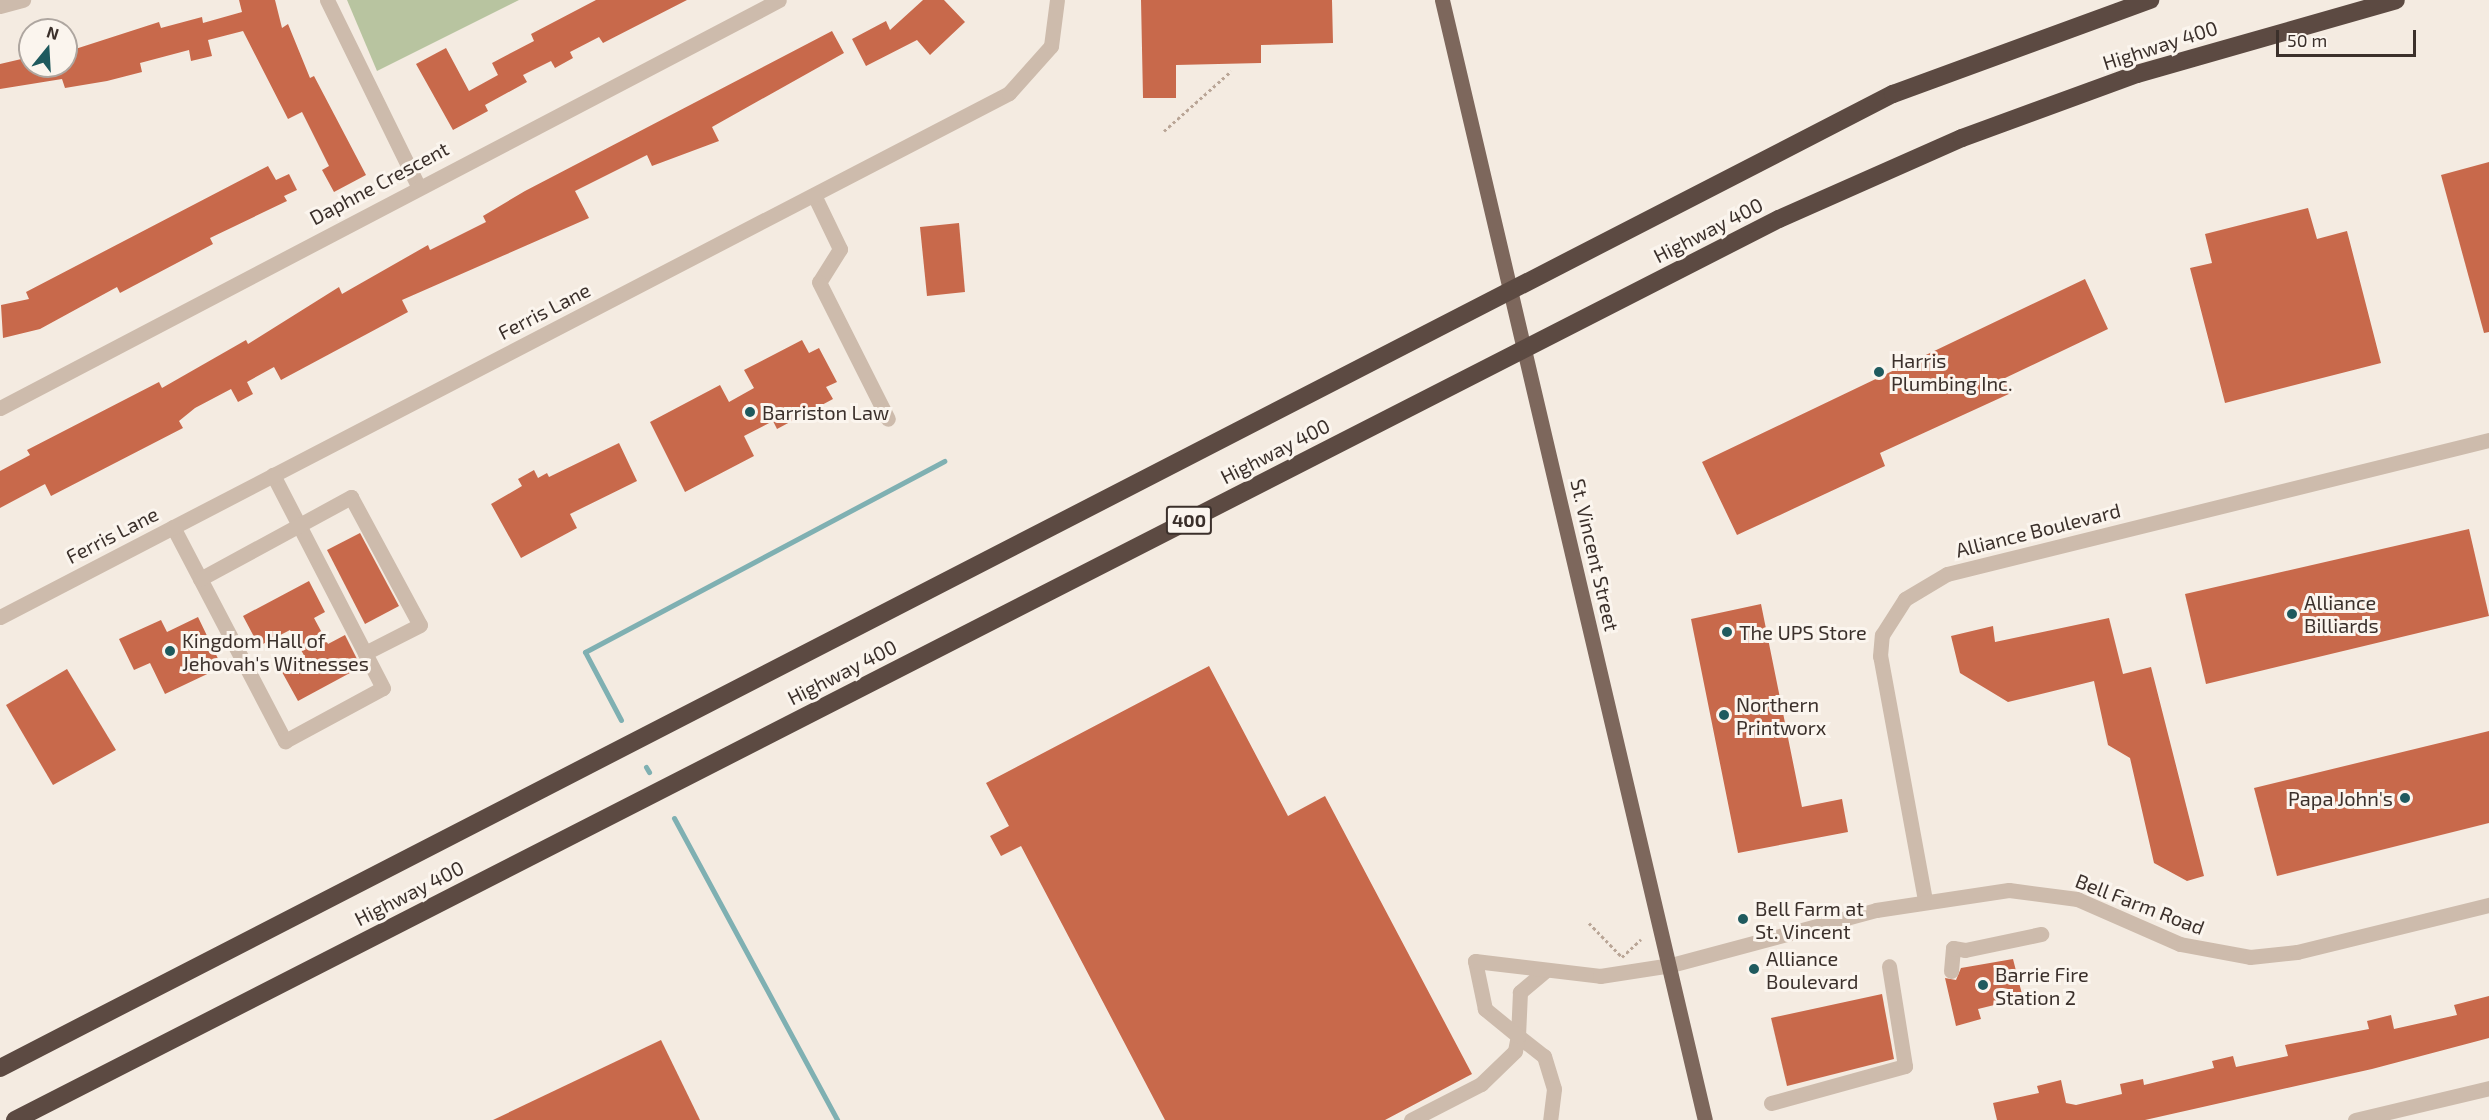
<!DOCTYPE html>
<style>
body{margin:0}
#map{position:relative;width:2489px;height:1120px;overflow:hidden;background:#f4ebe1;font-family:"Exo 2",sans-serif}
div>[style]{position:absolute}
.green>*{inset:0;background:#b8c4a0}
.stream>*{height:5px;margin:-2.5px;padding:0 2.5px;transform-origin:2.5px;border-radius:2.5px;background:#7fb0b2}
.building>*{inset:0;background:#c8694b}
.path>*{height:3px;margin-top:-1.5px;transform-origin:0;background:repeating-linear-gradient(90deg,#b9a596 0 3px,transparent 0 6px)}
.minor>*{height:15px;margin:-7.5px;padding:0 7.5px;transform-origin:7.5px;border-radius:7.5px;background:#cdbbac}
.major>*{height:15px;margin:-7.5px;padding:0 7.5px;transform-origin:7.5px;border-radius:7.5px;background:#7d675c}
.highway>*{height:18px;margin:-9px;padding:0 9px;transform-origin:9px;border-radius:9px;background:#5c4a42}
.dots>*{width:16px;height:16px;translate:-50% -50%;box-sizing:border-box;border:3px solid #fbf5ee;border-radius:50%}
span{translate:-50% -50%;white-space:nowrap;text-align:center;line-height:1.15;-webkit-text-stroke:6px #fbf5ee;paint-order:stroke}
.shield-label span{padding:2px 4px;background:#fbf5ee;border:2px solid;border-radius:4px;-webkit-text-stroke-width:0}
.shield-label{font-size:18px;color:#3b302b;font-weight:700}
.street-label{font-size:20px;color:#3b302b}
.poi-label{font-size:20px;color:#3b302b}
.left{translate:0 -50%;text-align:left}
.right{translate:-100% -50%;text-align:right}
.north{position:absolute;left:18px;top:18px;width:60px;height:60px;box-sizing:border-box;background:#fbf5ee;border:2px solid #aea6a0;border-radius:50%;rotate:18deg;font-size:16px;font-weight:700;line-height:24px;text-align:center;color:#3b302b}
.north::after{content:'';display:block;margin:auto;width:21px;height:27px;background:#1f5a5e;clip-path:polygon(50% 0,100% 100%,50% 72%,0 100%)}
.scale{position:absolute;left:2276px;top:30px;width:140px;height:27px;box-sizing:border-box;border:3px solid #3b302b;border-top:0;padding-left:8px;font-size:18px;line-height:21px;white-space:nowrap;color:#3b302b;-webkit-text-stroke:4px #fbf5ee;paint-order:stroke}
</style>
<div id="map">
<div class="green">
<i style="clip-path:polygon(347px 0,519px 0,377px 71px)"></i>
</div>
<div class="stream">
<i style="left:621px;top:720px;width:77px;rotate:-117.9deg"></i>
<i style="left:585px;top:652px;width:407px;rotate:-28deg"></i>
<i style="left:646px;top:767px;width:6px;rotate:59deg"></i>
<i style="left:674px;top:818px;width:343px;rotate:61.6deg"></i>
</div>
<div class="building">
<i style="clip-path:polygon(239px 0,275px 0,282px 28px,288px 24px,310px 78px,314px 76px,366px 175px,334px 192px,322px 170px,329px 166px,302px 112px,288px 119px,243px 31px,208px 40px,212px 56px,191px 61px,189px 50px,140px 63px,142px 72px,107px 81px,65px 88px,62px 79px,0 89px,0 64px,30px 57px,30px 66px,66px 66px,66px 52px,159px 22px,161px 28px,202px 17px,203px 23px,242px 12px)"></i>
<i style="clip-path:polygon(596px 0,687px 0,603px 43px,599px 37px,570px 52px,573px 58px,555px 68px,551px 61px,523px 75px,527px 82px,485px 105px,488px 111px,453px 130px,416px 64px,446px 48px,469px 91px,498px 75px,492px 63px,534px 41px,531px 34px)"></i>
<i style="clip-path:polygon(923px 0,944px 0,965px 22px,930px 55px,917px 40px,866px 66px,852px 39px,886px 21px,890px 30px)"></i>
<i style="clip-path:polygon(1141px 0,1332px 0,1333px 43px,1261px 45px,1261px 63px,1176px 65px,1176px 98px,1143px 98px)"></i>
<i style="clip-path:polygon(832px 31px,844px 53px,712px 127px,719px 141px,652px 166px,647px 155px,575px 191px,589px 218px,402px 300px,408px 312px,281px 380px,274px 367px,247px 382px,253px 394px,238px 402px,231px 389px,195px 408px,179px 421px,183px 428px,51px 496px,45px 484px,0 508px,0 471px,30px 455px,27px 450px,159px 382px,162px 388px,246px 340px,248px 344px,339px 287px,342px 294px,428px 245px,430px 250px,486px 222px,483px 216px,525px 191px)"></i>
<i style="clip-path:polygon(2489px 162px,2489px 332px,2484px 333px,2441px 175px)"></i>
<i style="clip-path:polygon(268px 166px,276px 180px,289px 174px,297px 190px,284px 196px,287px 201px,210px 238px,213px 244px,120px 293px,117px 287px,40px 329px,3px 338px,1px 305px,29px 299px,26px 292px)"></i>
<i style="clip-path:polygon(2308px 208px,2317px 239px,2347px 231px,2381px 363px,2225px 403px,2190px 268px,2212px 263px,2205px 234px)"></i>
<i style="clip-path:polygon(959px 223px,965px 292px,927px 296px,920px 227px)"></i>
<i style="clip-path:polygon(2085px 279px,2108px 329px,2003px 379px,2011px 393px,1880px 453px,1885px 466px,1737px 535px,1702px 462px)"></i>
<i style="clip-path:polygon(802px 340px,809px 353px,819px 348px,837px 382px,826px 387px,833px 399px,777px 429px,773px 421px,744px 436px,754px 456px,685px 492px,650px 422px,720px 385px,729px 402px,754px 388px,744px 370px)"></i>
<i style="clip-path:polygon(619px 443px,637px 481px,570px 514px,577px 528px,521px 558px,491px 504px,522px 486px,518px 479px,534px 470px,538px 478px,547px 473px,549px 477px)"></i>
<i style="clip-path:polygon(2469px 529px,2489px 616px,2206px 684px,2185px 594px)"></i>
<i style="clip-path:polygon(360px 533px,399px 606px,365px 624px,327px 550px)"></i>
<i style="clip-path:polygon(309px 581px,325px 612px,314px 618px,328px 644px,345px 635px,361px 667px,298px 701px,282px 672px,306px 659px,290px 630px,259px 646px,243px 616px)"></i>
<i style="clip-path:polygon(1761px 604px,1802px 807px,1842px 799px,1848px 832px,1738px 853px,1691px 619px)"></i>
<i style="clip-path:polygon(198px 617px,222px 667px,165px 694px,150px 663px,134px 670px,119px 639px,161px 620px,167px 632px)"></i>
<i style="clip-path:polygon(2109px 618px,2123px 674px,2151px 667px,2204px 876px,2187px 881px,2154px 863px,2130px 758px,2108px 745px,2094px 681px,2008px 702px,1960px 673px,1951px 636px,1993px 626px,1995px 642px)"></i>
<i style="clip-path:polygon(1209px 666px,1288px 816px,1325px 796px,1472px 1074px,1385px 1120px,1165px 1120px,1021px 846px,1001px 856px,990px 836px,1009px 826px,986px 783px)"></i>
<i style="clip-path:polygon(67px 669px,116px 750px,53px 785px,6px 705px)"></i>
<i style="clip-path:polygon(2489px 731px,2489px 823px,2277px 876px,2254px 788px)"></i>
<i style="clip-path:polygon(2013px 959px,2023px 998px,1978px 1009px,1981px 1019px,1956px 1026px,1945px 978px,1956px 980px,1961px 968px)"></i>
<i style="clip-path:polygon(1882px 994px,1894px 1059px,1787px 1086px,1771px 1018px)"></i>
<i style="clip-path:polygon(2489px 996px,2489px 1038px,2372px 1069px,2145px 1120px,1997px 1120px,1993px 1103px,2039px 1093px,2037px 1086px,2061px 1080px,2066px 1103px,2076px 1105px,2122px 1094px,2120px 1084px,2143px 1079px,2144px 1085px,2214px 1068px,2212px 1061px,2233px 1056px,2236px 1067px,2288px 1056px,2285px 1045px,2369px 1029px,2367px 1021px,2391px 1015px,2394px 1029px,2457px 1015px,2454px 1005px)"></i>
<i style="clip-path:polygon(661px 1040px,700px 1120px,493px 1120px)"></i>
</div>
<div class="path">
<i style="left:1164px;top:131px;width:90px;rotate:-41.8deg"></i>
<i style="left:1589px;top:923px;width:47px;rotate:45.9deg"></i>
<i style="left:1622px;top:957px;width:26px;rotate:-43deg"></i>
</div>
<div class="minor">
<i style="left:327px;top:0;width:207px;rotate:63.9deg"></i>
<i style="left:0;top:6px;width:24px;rotate:-15deg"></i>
<i style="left:814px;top:195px;width:60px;rotate:64.3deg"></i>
<i style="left:840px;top:249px;width:39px;rotate:122deg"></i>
<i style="left:819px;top:282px;width:153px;rotate:63.3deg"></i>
<i style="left:0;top:408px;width:879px;rotate:-27.64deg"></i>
<i style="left:173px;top:527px;width:242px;rotate:62.4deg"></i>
<i style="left:285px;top:741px;width:111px;rotate:-28.4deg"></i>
<i style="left:383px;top:688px;width:240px;rotate:-117.3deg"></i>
<i style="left:200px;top:579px;width:172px;rotate:-28.5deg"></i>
<i style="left:351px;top:497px;width:145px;rotate:61.7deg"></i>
<i style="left:420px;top:625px;width:62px;rotate:153deg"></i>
<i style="left:0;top:617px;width:1137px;rotate:-27.44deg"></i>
<i style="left:1009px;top:93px;width:63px;rotate:-48.2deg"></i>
<i style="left:1051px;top:46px;width:46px;rotate:-82.6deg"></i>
<i style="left:1925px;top:900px;width:248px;rotate:-100.4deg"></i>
<i style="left:1880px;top:656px;width:21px;rotate:-85deg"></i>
<i style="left:1882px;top:635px;width:43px;rotate:-57.4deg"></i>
<i style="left:1905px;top:599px;width:49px;rotate:-30.8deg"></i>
<i style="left:1947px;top:574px;width:558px;rotate:-13.89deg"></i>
<i style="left:1545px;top:971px;width:33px;rotate:140deg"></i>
<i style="left:1520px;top:992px;width:44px;rotate:92.6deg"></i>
<i style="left:1518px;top:1036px;width:33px;rotate:38deg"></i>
<i style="left:1544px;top:1056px;width:34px;rotate:73deg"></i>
<i style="left:1554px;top:1089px;width:31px;rotate:97deg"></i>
<i style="left:1951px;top:971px;width:23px;rotate:-85deg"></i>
<i style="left:1953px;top:948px;width:12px;rotate:9deg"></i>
<i style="left:1965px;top:950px;width:78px;rotate:-11.9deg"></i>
<i style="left:1771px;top:1103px;width:139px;rotate:-15.4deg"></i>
<i style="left:1905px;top:1066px;width:101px;rotate:-99.1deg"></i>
<i style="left:1411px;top:1120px;width:79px;rotate:-27.2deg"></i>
<i style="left:1481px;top:1084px;width:47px;rotate:-44.1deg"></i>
<i style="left:1515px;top:1051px;width:15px;rotate:-79deg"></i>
<i style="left:1518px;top:1036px;width:43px;rotate:-140.7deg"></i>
<i style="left:1485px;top:1009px;width:49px;rotate:-101.8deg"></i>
<i style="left:1475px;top:961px;width:126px;rotate:6.8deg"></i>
<i style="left:1600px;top:976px;width:72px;rotate:-8.8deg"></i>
<i style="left:1671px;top:965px;width:212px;rotate:-15deg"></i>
<i style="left:1876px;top:910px;width:134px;rotate:-8.6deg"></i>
<i style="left:2009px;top:890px;width:69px;rotate:7.5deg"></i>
<i style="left:2077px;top:899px;width:112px;rotate:23.6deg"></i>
<i style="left:2180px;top:944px;width:71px;rotate:10.5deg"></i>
<i style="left:2250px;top:957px;width:47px;rotate:-6.1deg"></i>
<i style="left:2297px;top:952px;width:198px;rotate:-13.8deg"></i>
<i style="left:2355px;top:1120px;width:138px;rotate:-13.4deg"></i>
</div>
<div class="major">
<i style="left:1442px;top:0;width:1150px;rotate:76.79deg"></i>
</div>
<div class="highway">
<i style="left:0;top:1068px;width:2129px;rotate:-27.23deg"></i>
<i style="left:1893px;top:94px;width:274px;rotate:-20.1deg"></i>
<i style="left:15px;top:1120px;width:1981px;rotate:-27.06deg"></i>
<i style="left:1779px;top:219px;width:200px;rotate:-23.9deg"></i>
<i style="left:1962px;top:138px;width:186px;rotate:-20.1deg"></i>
<i style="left:2137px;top:74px;width:269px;rotate:-15.9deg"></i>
</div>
<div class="dots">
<i style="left:1879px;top:372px;background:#1f5a5e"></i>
<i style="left:750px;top:412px;background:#1f5a5e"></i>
<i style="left:2292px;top:614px;background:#1f5a5e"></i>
<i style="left:1727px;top:632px;background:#1f5a5e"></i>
<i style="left:170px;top:651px;background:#1f5a5e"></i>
<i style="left:1724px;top:715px;background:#1f5a5e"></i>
<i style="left:2405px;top:798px;background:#1f5a5e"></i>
<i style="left:1743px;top:919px;background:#1f5a5e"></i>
<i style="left:1754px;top:969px;background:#1f5a5e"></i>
<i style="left:1983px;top:985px;background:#1f5a5e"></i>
</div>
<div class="shield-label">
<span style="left:1189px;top:520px">400</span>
</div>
<div class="street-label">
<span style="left:2160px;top:45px;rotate:-18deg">Highway 400</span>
<span style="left:379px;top:183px;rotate:-28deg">Daphne Crescent</span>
<span style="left:1708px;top:230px;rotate:-27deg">Highway 400</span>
<span style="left:544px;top:311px;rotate:-27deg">Ferris Lane</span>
<span style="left:1275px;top:451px;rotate:-27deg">Highway 400</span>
<span style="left:2038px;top:530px;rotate:-14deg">Alliance Boulevard</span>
<span style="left:112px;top:535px;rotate:-27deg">Ferris Lane</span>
<span style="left:1595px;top:555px;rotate:77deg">St. Vincent Street</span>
<span style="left:842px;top:672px;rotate:-27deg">Highway 400</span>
<span style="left:409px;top:893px;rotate:-27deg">Highway 400</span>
<span style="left:2140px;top:904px;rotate:21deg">Bell Farm Road</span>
</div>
<div class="poi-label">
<span class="left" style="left:1891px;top:372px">Harris<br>Plumbing Inc.</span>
<span class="left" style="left:762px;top:412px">Barriston Law</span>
<span class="left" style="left:2304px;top:614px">Alliance<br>Billiards</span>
<span class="left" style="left:1739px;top:632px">The UPS Store</span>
<span class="left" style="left:182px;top:652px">Kingdom Hall of<br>Jehovah's Witnesses</span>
<span class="left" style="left:1736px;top:716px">Northern<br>Printworx</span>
<span class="right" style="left:2393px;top:798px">Papa John's</span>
<span class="left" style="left:1755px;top:920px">Bell Farm at<br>St. Vincent</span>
<span class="left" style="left:1766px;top:970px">Alliance<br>Boulevard</span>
<span class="left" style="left:1995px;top:986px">Barrie Fire<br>Station 2</span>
</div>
<div class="north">N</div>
<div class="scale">50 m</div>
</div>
